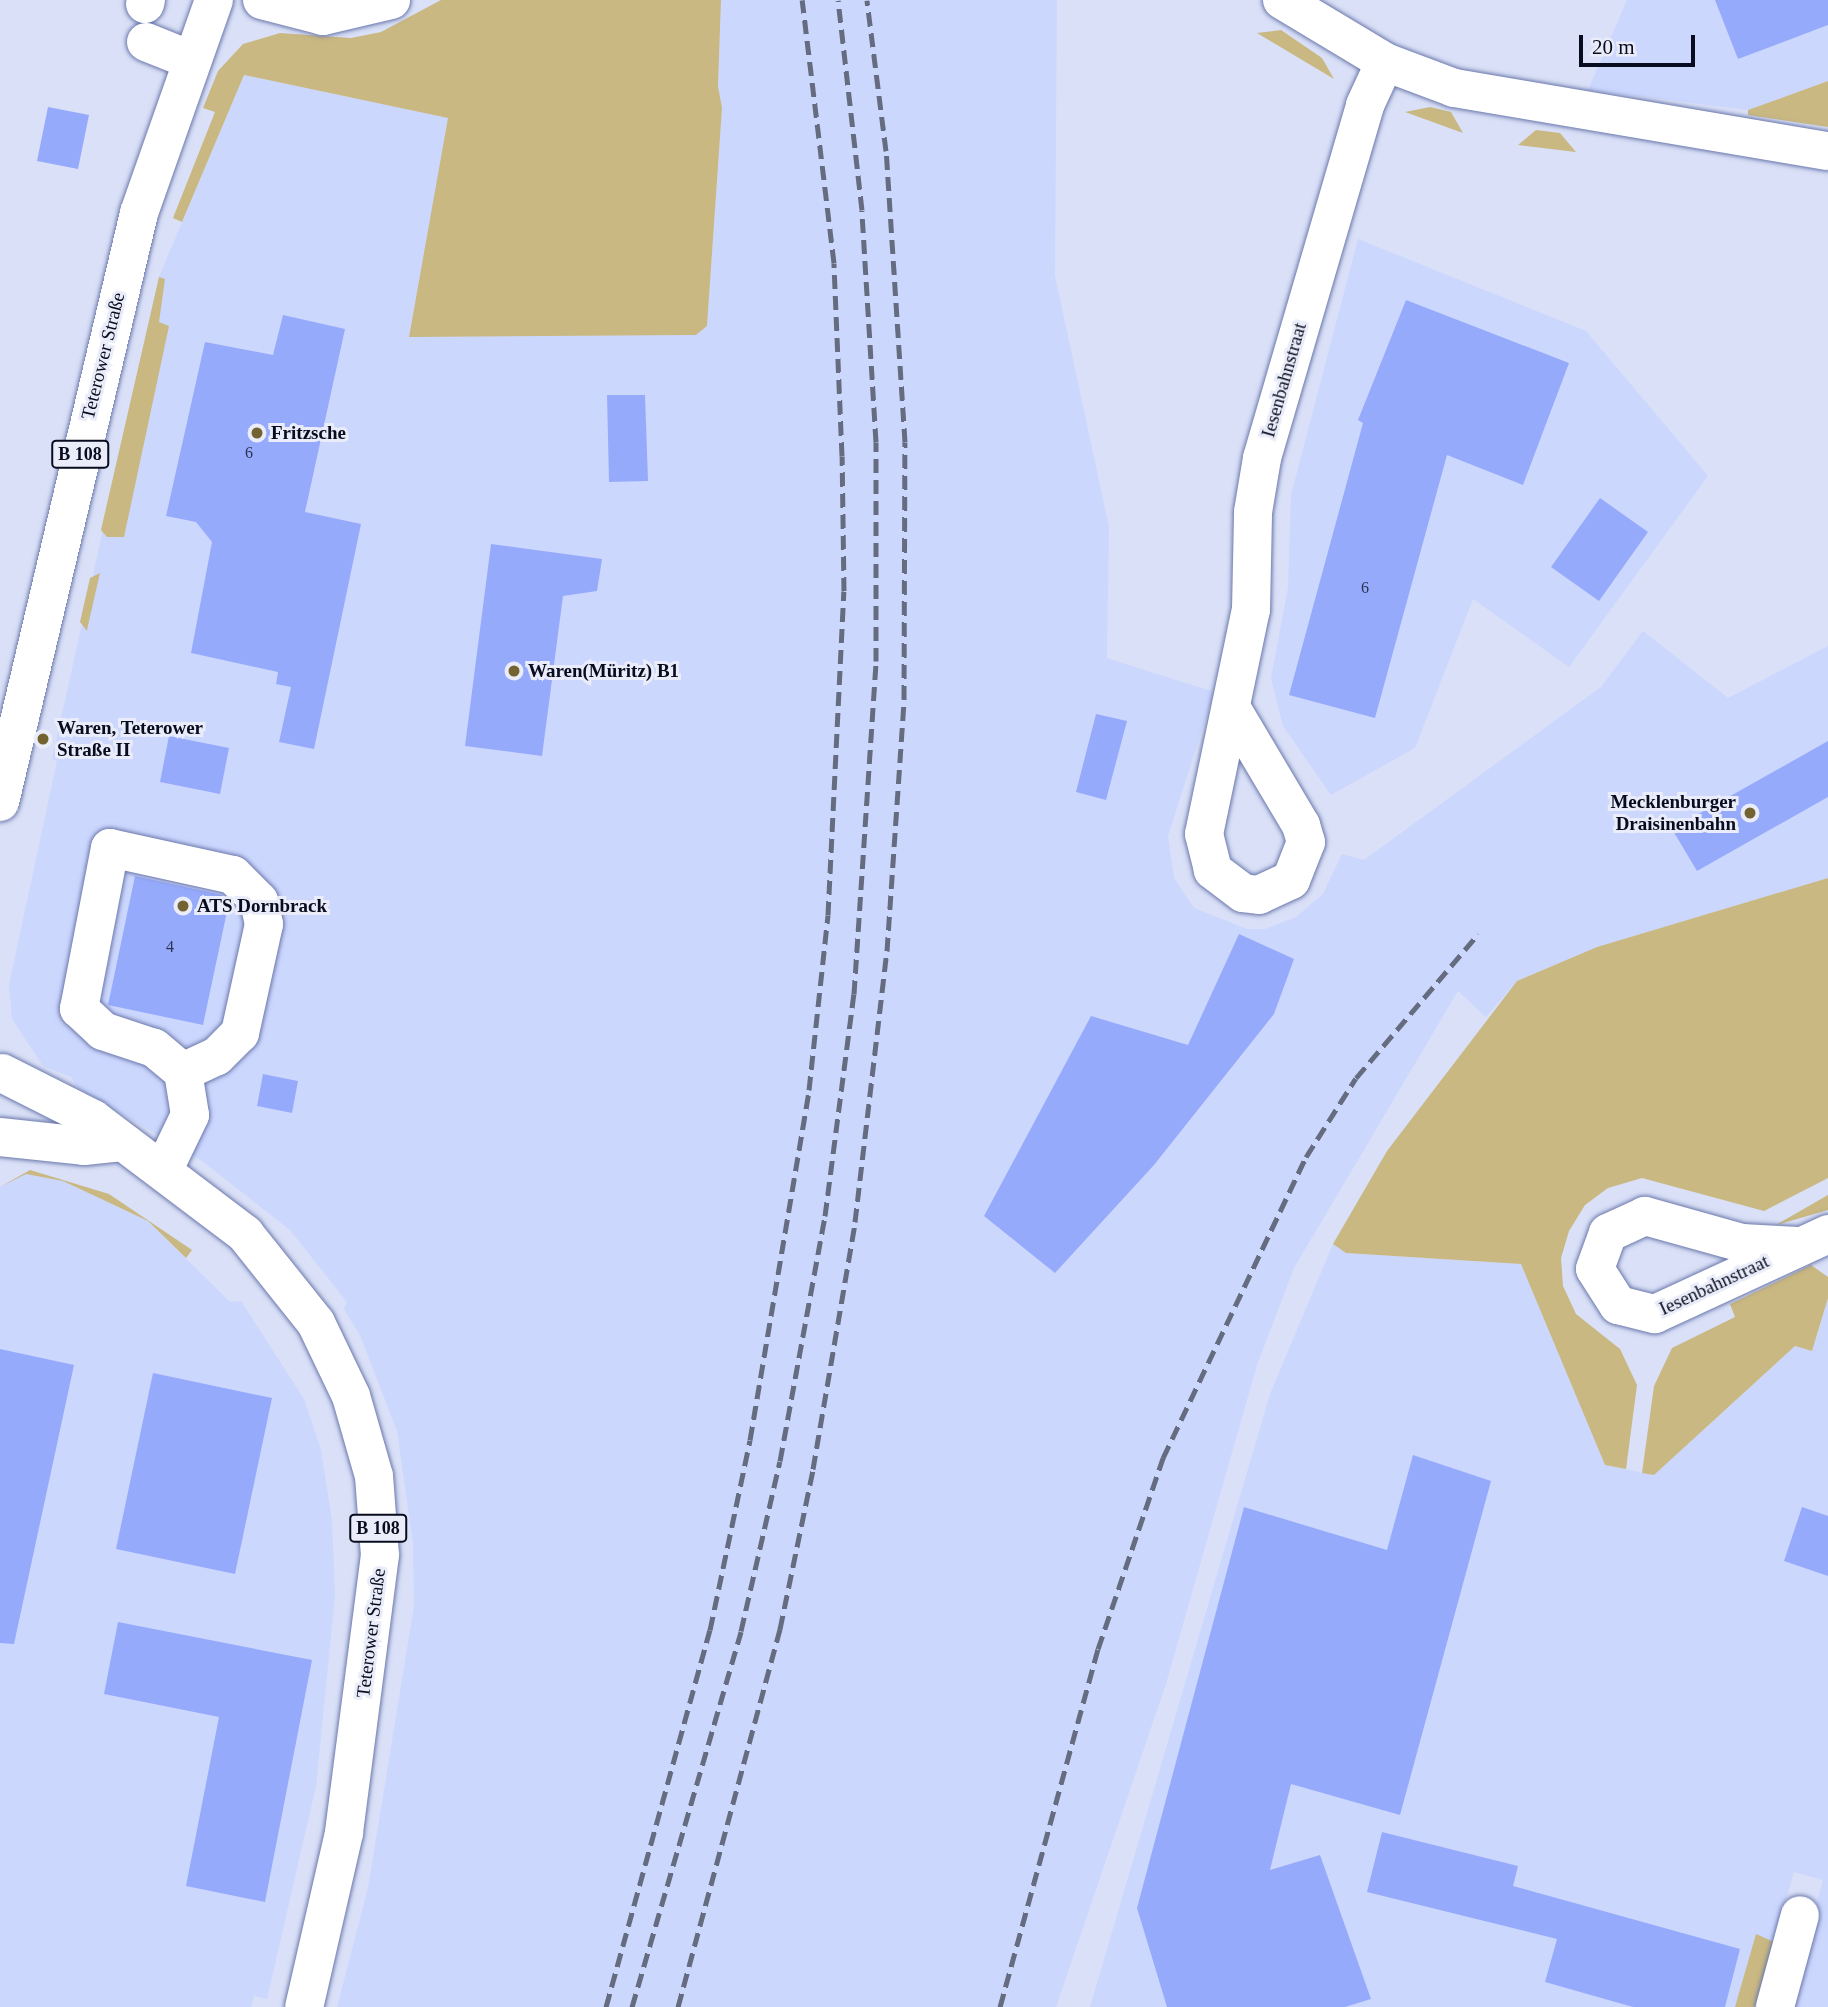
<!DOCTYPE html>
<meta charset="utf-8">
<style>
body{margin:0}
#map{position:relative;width:1828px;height:2007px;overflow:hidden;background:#d9e0f7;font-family:Georgia,serif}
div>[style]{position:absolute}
.built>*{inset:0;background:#ccd7fe}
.green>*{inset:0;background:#c9b881}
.building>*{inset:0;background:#96aafc}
.roads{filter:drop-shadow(0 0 2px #6b78ac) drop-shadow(0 0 2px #6b78ac)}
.minor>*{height:38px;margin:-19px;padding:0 19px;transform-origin:19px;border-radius:19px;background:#fff}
.major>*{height:38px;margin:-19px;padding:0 19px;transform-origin:19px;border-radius:19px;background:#fff}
.rail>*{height:5px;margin-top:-2.5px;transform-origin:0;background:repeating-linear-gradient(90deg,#666c80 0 14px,transparent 0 21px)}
.dots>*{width:19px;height:19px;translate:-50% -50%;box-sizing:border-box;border:4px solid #eaedf9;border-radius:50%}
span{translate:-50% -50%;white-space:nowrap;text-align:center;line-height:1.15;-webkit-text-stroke:6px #eaedf9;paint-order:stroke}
.number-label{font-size:16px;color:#2c3456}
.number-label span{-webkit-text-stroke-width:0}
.shield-label span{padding:2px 5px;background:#eaedf9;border:2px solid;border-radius:5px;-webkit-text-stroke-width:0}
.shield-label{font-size:18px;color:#080c1f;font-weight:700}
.street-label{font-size:19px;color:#080c1f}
.poi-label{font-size:19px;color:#080c1f;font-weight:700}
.left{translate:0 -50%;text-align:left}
.right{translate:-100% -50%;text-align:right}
.scale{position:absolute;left:1579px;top:35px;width:116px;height:32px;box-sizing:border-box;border:4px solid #080c1f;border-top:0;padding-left:9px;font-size:21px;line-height:24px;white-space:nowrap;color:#080c1f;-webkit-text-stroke:5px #eaedf9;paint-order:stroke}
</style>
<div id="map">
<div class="built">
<i style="clip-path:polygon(evenodd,721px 0,1057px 0,1055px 276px,1109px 527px,1107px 658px,1214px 692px,1168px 836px,1174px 878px,1194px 908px,1247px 929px,1265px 929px,1296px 917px,1323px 894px,1342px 854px,1364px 860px,1601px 687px,1643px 631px,1728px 698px,1828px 646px,1828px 878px,1597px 947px,1517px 981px,1486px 1017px,1458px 991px,1294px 1268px,1257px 1365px,1166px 1684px,1056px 2007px,337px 2007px,368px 1888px,414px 1606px,413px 1543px,397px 1431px,360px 1335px,344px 1309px,347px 1302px,290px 1230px,201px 1160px,77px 1088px,71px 1077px,43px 1066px,12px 1019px,9px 985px,57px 761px,52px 759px,159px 277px,244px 75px,449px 118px,409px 336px,696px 335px,707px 326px,722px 108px,718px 86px,721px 0,264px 1074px,298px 1081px,292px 1113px,257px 1106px,264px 1074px)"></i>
<i style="clip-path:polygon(1627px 0,1828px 0,1828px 81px,1748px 110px,1588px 90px)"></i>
<i style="clip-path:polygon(1358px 239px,1586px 331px,1708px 476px,1569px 667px,1473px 599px,1415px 748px,1331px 795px,1283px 726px,1271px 678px,1288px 588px,1291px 495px)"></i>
<i style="clip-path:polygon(26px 1174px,64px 1181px,148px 1221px,230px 1302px,241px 1301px,304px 1399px,321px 1450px,332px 1521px,335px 1596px,316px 1786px,267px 1999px,254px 1996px,251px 2007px,0 2007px,0 1187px)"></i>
<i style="clip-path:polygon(1333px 1244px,1346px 1253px,1521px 1264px,1605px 1465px,1654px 1475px,1795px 1346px,1812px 1351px,1828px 1298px,1828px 2007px,1788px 2007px,1823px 1880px,1794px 1872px,1755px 2007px,1090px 2007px,1270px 1394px)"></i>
</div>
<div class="green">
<i style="clip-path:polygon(441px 0,721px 0,718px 86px,722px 108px,707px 326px,696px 335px,409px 337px,448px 118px,244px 75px,182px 222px,173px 218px,215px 112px,203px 108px,218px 71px,243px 44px,280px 33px,351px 38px,381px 32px)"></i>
<i style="clip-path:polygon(1281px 30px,1322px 58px,1334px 79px,1257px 33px)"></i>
<i style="clip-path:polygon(1828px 81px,1828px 127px,1748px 115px,1748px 110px)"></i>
<i style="clip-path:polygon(1430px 107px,1451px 112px,1463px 133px,1405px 112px)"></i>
<i style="clip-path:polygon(1536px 130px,1560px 133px,1576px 152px,1518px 145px)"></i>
<i style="clip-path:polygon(159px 277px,165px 279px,159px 322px,169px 326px,124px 537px,107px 537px,101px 530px)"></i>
<i style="clip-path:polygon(100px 573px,87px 630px,87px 631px,80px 622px,90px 578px)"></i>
<i style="clip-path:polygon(1828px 878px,1828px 1178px,1764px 1211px,1642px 1178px,1608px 1188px,1585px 1205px,1569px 1231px,1561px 1258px,1563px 1286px,1576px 1314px,1620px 1349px,1637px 1385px,1626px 1469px,1605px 1465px,1521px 1264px,1346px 1253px,1333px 1244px,1387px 1151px,1517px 981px,1597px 947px)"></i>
<i style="clip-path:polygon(30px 1170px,109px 1194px,192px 1250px,186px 1258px,148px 1221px,63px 1181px,26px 1174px,0 1187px)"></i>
<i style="clip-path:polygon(1828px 1195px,1828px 1210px,1776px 1225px)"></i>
<i style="clip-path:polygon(1811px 1265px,1828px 1277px,1828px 1298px,1812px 1351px,1795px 1346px,1654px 1475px,1642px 1473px,1654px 1386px,1672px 1348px,1735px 1317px,1730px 1304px)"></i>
<i style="clip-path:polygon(1756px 1934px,1774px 1942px,1755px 2007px,1735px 2007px)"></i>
</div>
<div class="building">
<i style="clip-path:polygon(1715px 0,1828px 0,1828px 25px,1738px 59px)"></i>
<i style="clip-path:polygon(48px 107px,89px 115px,78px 169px,37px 161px)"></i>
<i style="clip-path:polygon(1406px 300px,1569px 363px,1523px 485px,1447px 455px,1375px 718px,1289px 695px,1363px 423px,1358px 420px)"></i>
<i style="clip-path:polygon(283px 315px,345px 329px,305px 512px,361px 524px,314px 749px,279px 742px,291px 687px,276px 684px,278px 672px,191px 653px,212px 542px,196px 522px,166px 516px,205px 342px,273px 355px)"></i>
<i style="clip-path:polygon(607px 395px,645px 395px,648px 481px,609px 482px)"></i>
<i style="clip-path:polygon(1600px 498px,1648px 532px,1599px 601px,1551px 567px)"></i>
<i style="clip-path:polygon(491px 544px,602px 559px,597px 591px,563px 596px,542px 756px,465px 746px)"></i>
<i style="clip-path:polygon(1096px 714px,1127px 721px,1106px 800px,1076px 792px)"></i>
<i style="clip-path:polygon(169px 736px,229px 748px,220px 794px,160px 782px)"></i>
<i style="clip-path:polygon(1828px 741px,1828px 797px,1697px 871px,1672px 829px)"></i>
<i style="clip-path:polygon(135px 876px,222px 895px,229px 902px,203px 1025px,108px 1005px)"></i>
<i style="clip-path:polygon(1239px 934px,1294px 959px,1274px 1014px,1154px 1165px,1055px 1273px,984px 1216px,1091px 1016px,1188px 1045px)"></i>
<i style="clip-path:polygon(263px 1074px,298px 1081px,292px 1113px,257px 1106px)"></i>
<i style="clip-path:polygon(0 1349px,74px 1365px,14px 1644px,0 1643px)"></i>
<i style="clip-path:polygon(153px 1373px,272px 1398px,235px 1574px,116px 1549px)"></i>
<i style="clip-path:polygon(1413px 1455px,1491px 1481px,1400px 1815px,1291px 1784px,1270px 1870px,1320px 1855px,1371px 1999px,1345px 2007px,1167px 2007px,1137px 1908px,1244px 1507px,1387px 1550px)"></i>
<i style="clip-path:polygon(1802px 1507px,1828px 1516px,1828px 1576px,1784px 1561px)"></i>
<i style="clip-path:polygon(118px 1622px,312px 1660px,265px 1902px,186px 1886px,219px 1717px,104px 1694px)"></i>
<i style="clip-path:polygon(1382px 1832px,1518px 1866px,1513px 1886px,1740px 1949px,1725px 2007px,1633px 2007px,1545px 1982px,1557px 1939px,1367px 1892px)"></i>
</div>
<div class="roads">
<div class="minor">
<i style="left:262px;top:0;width:63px;rotate:14.7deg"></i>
<i style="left:323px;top:16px;width:70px;rotate:-13.2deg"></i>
<i style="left:1282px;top:0;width:120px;rotate:31deg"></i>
<i style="left:1385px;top:62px;width:74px;rotate:20.6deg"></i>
<i style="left:1454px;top:88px;width:379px;rotate:9.6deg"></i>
<i style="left:145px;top:4px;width:4px;rotate:-76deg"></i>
<i style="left:146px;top:42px;width:48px;rotate:21.8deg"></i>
<i style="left:1232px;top:709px;width:135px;rotate:59.3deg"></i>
<i style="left:1301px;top:825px;width:18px;rotate:74deg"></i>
<i style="left:1306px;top:842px;width:41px;rotate:111.5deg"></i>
<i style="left:1291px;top:880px;width:35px;rotate:155deg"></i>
<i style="left:1259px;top:895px;width:16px;rotate:-173deg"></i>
<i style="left:1243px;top:893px;width:38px;rotate:-143deg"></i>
<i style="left:1213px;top:870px;width:37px;rotate:-104deg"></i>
<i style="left:1204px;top:834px;width:229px;rotate:-78.2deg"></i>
<i style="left:1251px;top:610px;width:98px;rotate:-88.8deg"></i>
<i style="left:1253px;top:512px;width:55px;rotate:-80.5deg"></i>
<i style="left:1262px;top:458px;width:368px;rotate:-73.7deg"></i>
<i style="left:1365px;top:105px;width:47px;rotate:-65.1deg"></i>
<i style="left:164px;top:1169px;width:60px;rotate:-64.3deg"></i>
<i style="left:190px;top:1115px;width:44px;rotate:-99.2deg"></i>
<i style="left:183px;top:1072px;width:38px;rotate:-140deg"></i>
<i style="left:154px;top:1048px;width:54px;rotate:-161.6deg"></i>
<i style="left:103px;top:1031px;width:33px;rotate:-137deg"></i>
<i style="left:79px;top:1009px;width:164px;rotate:-79.1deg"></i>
<i style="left:110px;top:848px;width:126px;rotate:12.4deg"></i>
<i style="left:233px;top:875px;width:37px;rotate:45deg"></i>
<i style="left:259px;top:901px;width:24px;rotate:78deg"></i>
<i style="left:264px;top:924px;width:112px;rotate:102.4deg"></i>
<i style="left:240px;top:1033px;width:33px;rotate:135deg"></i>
<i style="left:217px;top:1056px;width:38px;rotate:155deg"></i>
<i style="left:1797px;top:1246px;width:55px;rotate:-176.9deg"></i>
<i style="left:1742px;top:1243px;width:101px;rotate:-164.4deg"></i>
<i style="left:1645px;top:1216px;width:41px;rotate:155.3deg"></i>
<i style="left:1608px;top:1233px;width:38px;rotate:110deg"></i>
<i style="left:1595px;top:1269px;width:43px;rotate:57.4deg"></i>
<i style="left:1618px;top:1305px;width:38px;rotate:14deg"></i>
<i style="left:1655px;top:1314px;width:191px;rotate:-24.8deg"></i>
<i style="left:1775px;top:2007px;width:95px;rotate:-74.8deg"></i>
</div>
<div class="major">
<i style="left:0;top:802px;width:605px;rotate:-76.72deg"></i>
<i style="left:139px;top:213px;width:226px;rotate:-70.6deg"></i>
<i style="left:2px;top:1073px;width:102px;rotate:26.8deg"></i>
<i style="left:93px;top:1119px;width:191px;rotate:37.1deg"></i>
<i style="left:245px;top:1234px;width:114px;rotate:51.4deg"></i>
<i style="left:316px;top:1323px;width:81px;rotate:64.4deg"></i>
<i style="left:351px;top:1396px;width:83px;rotate:74deg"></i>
<i style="left:374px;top:1476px;width:79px;rotate:85.7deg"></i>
<i style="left:380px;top:1555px;width:280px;rotate:97.4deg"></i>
<i style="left:344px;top:1833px;width:179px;rotate:102.9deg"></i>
<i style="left:0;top:1137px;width:84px;rotate:6.1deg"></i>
<i style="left:84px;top:1146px;width:36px;rotate:-6deg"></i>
</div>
</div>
<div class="rail">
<i style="left:606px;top:2007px;width:391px;rotate:-74.6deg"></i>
<i style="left:710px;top:1630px;width:194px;rotate:-78.1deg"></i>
<i style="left:750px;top:1440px;width:355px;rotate:-80.4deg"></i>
<i style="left:809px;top:1090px;width:176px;rotate:-83.8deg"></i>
<i style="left:828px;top:915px;width:324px;rotate:-87.2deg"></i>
<i style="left:844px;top:591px;width:135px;rotate:-90.8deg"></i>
<i style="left:842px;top:456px;width:193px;rotate:-92.4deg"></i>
<i style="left:834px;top:263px;width:265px;rotate:-96.9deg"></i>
<i style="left:632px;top:2007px;width:391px;rotate:-73.8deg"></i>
<i style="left:741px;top:1631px;width:174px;rotate:-77.1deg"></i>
<i style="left:780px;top:1461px;width:249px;rotate:-79.6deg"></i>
<i style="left:825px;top:1216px;width:224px;rotate:-82.6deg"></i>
<i style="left:854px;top:994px;width:334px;rotate:-86.2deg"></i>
<i style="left:876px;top:661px;width:219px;rotate:-90deg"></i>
<i style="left:876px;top:442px;width:232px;rotate:-93.5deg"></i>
<i style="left:862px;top:210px;width:211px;rotate:-96.5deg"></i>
<i style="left:678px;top:2007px;width:392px;rotate:-74.9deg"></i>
<i style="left:780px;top:1629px;width:163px;rotate:-78.3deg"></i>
<i style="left:813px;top:1469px;width:251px;rotate:-80.3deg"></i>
<i style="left:855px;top:1222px;width:273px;rotate:-83.3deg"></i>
<i style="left:887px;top:951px;width:253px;rotate:-86.1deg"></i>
<i style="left:904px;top:699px;width:257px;rotate:-89.8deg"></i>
<i style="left:905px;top:442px;width:292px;rotate:-93.7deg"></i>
<i style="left:886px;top:151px;width:152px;rotate:-97.2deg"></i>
<i style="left:1000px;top:2007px;width:371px;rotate:-74.7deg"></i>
<i style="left:1098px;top:1649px;width:202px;rotate:-71.2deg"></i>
<i style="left:1163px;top:1458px;width:333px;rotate:-64.6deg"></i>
<i style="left:1306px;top:1157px;width:93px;rotate:-57.7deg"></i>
<i style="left:1356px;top:1078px;width:189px;rotate:-49.7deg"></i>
</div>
<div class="dots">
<i style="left:257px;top:433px;background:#726331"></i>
<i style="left:514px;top:671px;background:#726331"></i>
<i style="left:43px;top:739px;background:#726331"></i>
<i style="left:1750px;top:813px;background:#726331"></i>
<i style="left:183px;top:906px;background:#726331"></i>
</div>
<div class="number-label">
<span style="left:249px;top:453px">6</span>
<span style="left:1365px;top:588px">6</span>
<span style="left:170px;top:947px">4</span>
</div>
<div class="shield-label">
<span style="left:80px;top:454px">B 108</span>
<span style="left:378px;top:1528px">B 108</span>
</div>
<div class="street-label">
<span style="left:103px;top:356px;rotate:-76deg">Teterower Straße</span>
<span style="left:1284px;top:380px;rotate:-74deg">Iesenbahnstraat</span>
<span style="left:1714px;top:1285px;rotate:-25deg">Iesenbahnstraat</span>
<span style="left:371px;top:1633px;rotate:-83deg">Teterower Straße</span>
</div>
<div class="poi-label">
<span class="left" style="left:271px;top:433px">Fritzsche</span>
<span class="left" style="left:528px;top:671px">Waren(Müritz) B1</span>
<span class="left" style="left:57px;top:739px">Waren, Teterower<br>Straße II</span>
<span class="right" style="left:1736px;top:813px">Mecklenburger<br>Draisinenbahn</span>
<span class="left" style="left:197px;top:906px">ATS Dornbrack</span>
</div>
<div class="scale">20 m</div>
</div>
